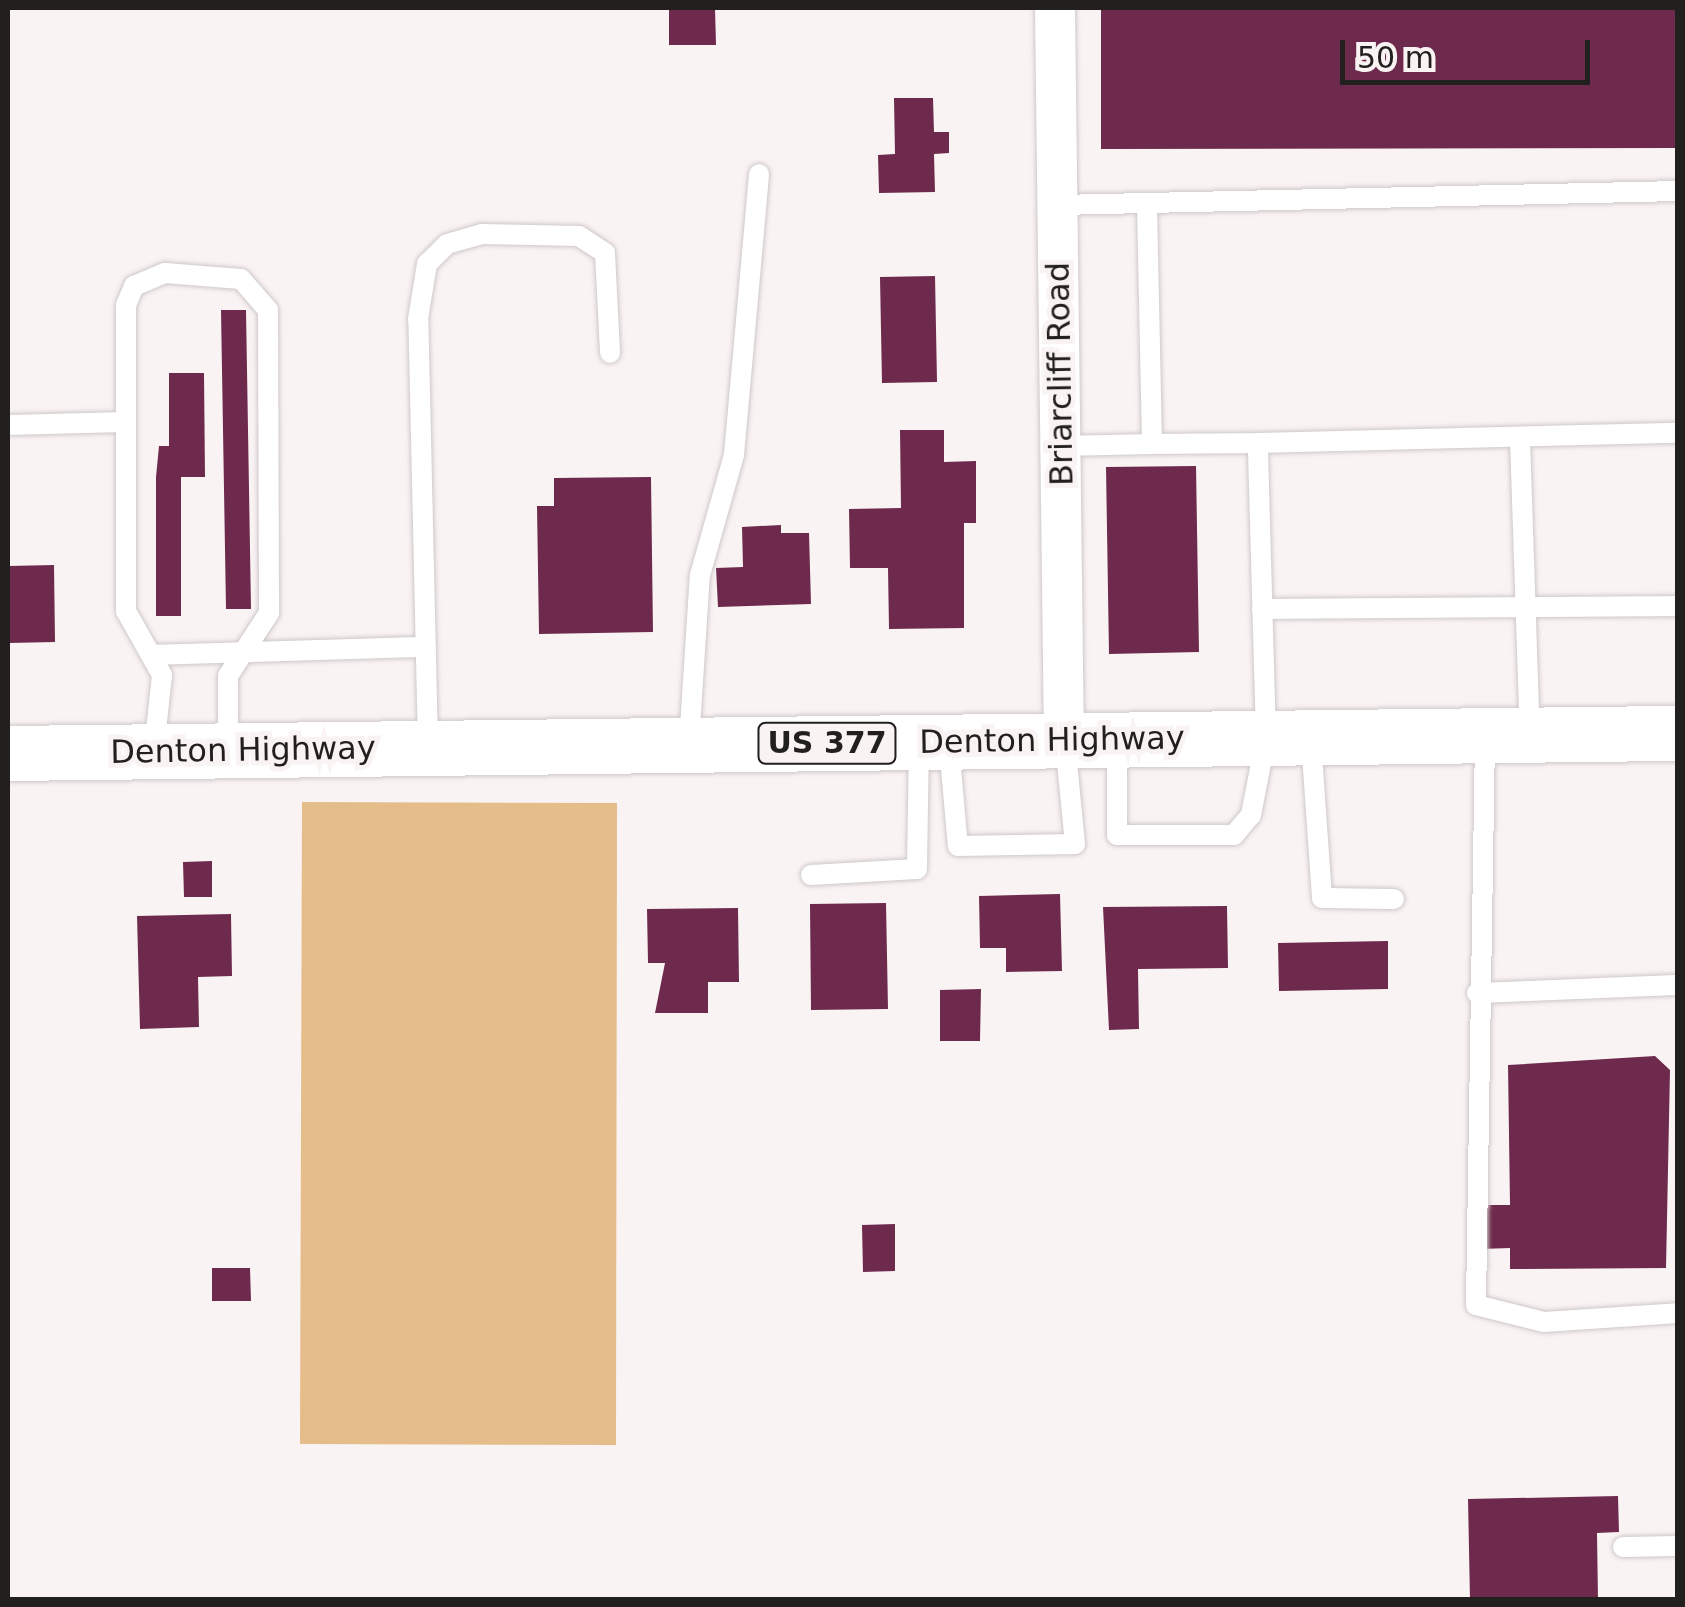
<!DOCTYPE html>
<style>
body{margin:0}
#map{position:relative;width:1685px;height:1607px;overflow:hidden;background:#faf3f3;font-family:"DejaVu Sans",sans-serif}
div>[style]{position:absolute}
.green>*{inset:0;background:#e4bd8a}
.building>*{inset:0;background:#6e2a4d}
.roads{filter:drop-shadow(0 0 2px #cfc8c8) drop-shadow(0 0 2px #cfc8c8)}
.service>*{height:20px;margin:-10px;padding:0 10px;transform-origin:10px;border-radius:10px;background:#fff}
.minor>*{height:40px;margin:-20px;padding:0 20px;transform-origin:20px;border-radius:20px;background:#fff}
.primary>*{height:55px;margin:-27.5px;padding:0 27.5px;transform-origin:27.5px;border-radius:27.5px;background:#fff}
span{translate:-50% -50%;white-space:nowrap;text-align:center;line-height:1.15;-webkit-text-stroke:10px #faf3f3;paint-order:stroke}
.shield-label span{padding:2px 8px;background:#faf3f3;border:2px solid;border-radius:8px;-webkit-text-stroke-width:0}
.shield-label{font-size:30px;color:#221f1f;font-weight:700}
.street-label{font-size:32px;color:#221f1f}
.frame{position:absolute;inset:0;border:10px solid #221f1f;pointer-events:none}
.scale{position:absolute;left:1340px;top:40px;width:250px;height:45px;box-sizing:border-box;border:5px solid #221f1f;border-top:0;padding-left:12px;font-size:30px;line-height:35px;white-space:nowrap;color:#221f1f;-webkit-text-stroke:8px #faf3f3;paint-order:stroke}
</style>
<div id="map">
<div class="green">
<i style="clip-path:polygon(302px 802px,617px 803px,616px 1445px,300px 1444px)"></i>
</div>
<div class="building">
<i style="clip-path:polygon(669px 8px,715px 8px,716px 45px,669px 45px)"></i>
<i style="clip-path:polygon(1101px 8px,1678px 8px,1678px 148px,1101px 149px)"></i>
<i style="clip-path:polygon(894px 98px,933px 98px,934px 132px,949px 132px,949px 153px,934px 154px,935px 192px,879px 193px,878px 155px,895px 154px)"></i>
<i style="clip-path:polygon(935px 276px,937px 382px,882px 383px,880px 277px)"></i>
<i style="clip-path:polygon(221px 310px,246px 310px,251px 609px,226px 609px)"></i>
<i style="clip-path:polygon(169px 373px,204px 373px,205px 477px,181px 477px,181px 616px,156px 616px,156px 477px,159px 446px,169px 446px)"></i>
<i style="clip-path:polygon(900px 430px,944px 430px,944px 462px,976px 461px,976px 523px,964px 523px,964px 628px,889px 629px,888px 568px,850px 568px,849px 509px,901px 508px)"></i>
<i style="clip-path:polygon(1196px 466px,1199px 652px,1109px 654px,1106px 467px)"></i>
<i style="clip-path:polygon(651px 477px,653px 632px,539px 634px,537px 506px,554px 506px,554px 478px)"></i>
<i style="clip-path:polygon(781px 525px,781px 533px,809px 533px,811px 604px,718px 607px,716px 568px,743px 567px,742px 527px)"></i>
<i style="clip-path:polygon(54px 565px,55px 642px,9px 643px,8px 566px)"></i>
<i style="clip-path:polygon(212px 861px,212px 897px,184px 897px,183px 862px)"></i>
<i style="clip-path:polygon(1060px 894px,1062px 971px,1006px 972px,1006px 948px,980px 948px,979px 896px)"></i>
<i style="clip-path:polygon(886px 903px,888px 1009px,811px 1010px,810px 904px)"></i>
<i style="clip-path:polygon(1227px 906px,1228px 968px,1138px 969px,1139px 1029px,1109px 1030px,1103px 907px)"></i>
<i style="clip-path:polygon(738px 908px,739px 982px,708px 982px,708px 1013px,655px 1013px,665px 963px,648px 963px,647px 909px)"></i>
<i style="clip-path:polygon(231px 914px,232px 976px,198px 977px,199px 1027px,140px 1029px,137px 916px)"></i>
<i style="clip-path:polygon(1388px 941px,1388px 989px,1279px 991px,1278px 943px)"></i>
<i style="clip-path:polygon(981px 989px,980px 1041px,940px 1041px,940px 990px)"></i>
<i style="clip-path:polygon(1655px 1056px,1670px 1070px,1666px 1268px,1510px 1269px,1510px 1248px,1481px 1249px,1481px 1205px,1510px 1205px,1508px 1065px)"></i>
<i style="clip-path:polygon(895px 1224px,895px 1271px,863px 1272px,862px 1225px)"></i>
<i style="clip-path:polygon(212px 1268px,250px 1268px,251px 1301px,212px 1301px)"></i>
<i style="clip-path:polygon(1618px 1496px,1619px 1532px,1597px 1533px,1598px 1600px,1470px 1600px,1468px 1499px)"></i>
</div>
<div class="roads">
<div class="service">
<i style="left:1058px;top:205px;width:620px;rotate:-1.29deg"></i>
<i style="left:8px;top:425px;width:118px;rotate:-1.5deg"></i>
<i style="left:1520px;top:439px;width:294px;rotate:88.1deg"></i>
<i style="left:1258px;top:443px;width:420px;rotate:-1.4deg"></i>
<i style="left:1061px;top:446px;width:91px;rotate:-1.3deg"></i>
<i style="left:1152px;top:444px;width:241px;rotate:-91.2deg"></i>
<i style="left:1262px;top:609px;width:416px;rotate:-0.4deg"></i>
<i style="left:151px;top:655px;width:275px;rotate:-1.7deg"></i>
<i style="left:1485px;top:737px;width:568px;rotate:90.91deg"></i>
<i style="left:1476px;top:1305px;width:70px;rotate:14deg"></i>
<i style="left:1544px;top:1322px;width:134px;rotate:-3.8deg"></i>
<i style="left:1117px;top:740px;width:95px;rotate:90deg"></i>
<i style="left:1117px;top:835px;width:117px"></i>
<i style="left:1234px;top:835px;width:26px;rotate:-50deg"></i>
<i style="left:1251px;top:815px;width:78px;rotate:-79deg"></i>
<i style="left:1266px;top:738px;width:295px;rotate:-91.6deg"></i>
<i style="left:1258px;top:443px;width:106px;rotate:179.5deg"></i>
<i style="left:1311px;top:740px;width:158px;rotate:86deg"></i>
<i style="left:1322px;top:898px;width:72px;rotate:0.8deg"></i>
<i style="left:689px;top:743px;width:168px;rotate:-86.3deg"></i>
<i style="left:700px;top:575px;width:125px;rotate:-74.2deg"></i>
<i style="left:734px;top:455px;width:282px;rotate:-84.9deg"></i>
<i style="left:428px;top:746px;width:427px;rotate:-91.3deg"></i>
<i style="left:418px;top:319px;width:56px;rotate:-80.7deg"></i>
<i style="left:427px;top:264px;width:28px;rotate:-45deg"></i>
<i style="left:447px;top:244px;width:36px;rotate:-16deg"></i>
<i style="left:482px;top:234px;width:97px;rotate:1.2deg"></i>
<i style="left:579px;top:236px;width:31px;rotate:33deg"></i>
<i style="left:605px;top:253px;width:100px;rotate:87.1deg"></i>
<i style="left:949px;top:746px;width:100px;rotate:84.9deg"></i>
<i style="left:958px;top:846px;width:117px;rotate:-1deg"></i>
<i style="left:1075px;top:844px;width:102px;rotate:-95.6deg"></i>
<i style="left:154px;top:749px;width:74px;rotate:-83.8deg"></i>
<i style="left:162px;top:675px;width:73px;rotate:-119.4deg"></i>
<i style="left:126px;top:611px;width:306px;rotate:-90deg"></i>
<i style="left:126px;top:305px;width:21px;rotate:-67deg"></i>
<i style="left:134px;top:286px;width:34px;rotate:-23deg"></i>
<i style="left:165px;top:273px;width:76px;rotate:4.5deg"></i>
<i style="left:241px;top:279px;width:41px;rotate:48.9deg"></i>
<i style="left:268px;top:310px;width:303px;rotate:89.8deg"></i>
<i style="left:269px;top:613px;width:75px;rotate:123.1deg"></i>
<i style="left:228px;top:676px;width:72px;rotate:90deg"></i>
<i style="left:811px;top:875px;width:106px;rotate:-3.2deg"></i>
<i style="left:917px;top:869px;width:125px;rotate:-89.1deg"></i>
<i style="left:1477px;top:993px;width:201px;rotate:-2.3deg"></i>
<i style="left:1623px;top:1547px;width:55px;rotate:-1deg"></i>
</div>
<div class="minor">
<i style="left:1055px;top:8px;width:732px;rotate:89.3deg"></i>
</div>
<div class="primary">
<i style="left:8px;top:753px;width:1670px;rotate:-0.69deg"></i>
</div>
</div>
<div class="shield-label">
<span style="left:827px;top:743px">US 377</span>
</div>
<div class="street-label">
<span style="left:1060px;top:374px;rotate:-91deg">Briarcliff Road</span>
<span style="left:1052px;top:740px;rotate:-1deg">Denton Highway</span>
<span style="left:243px;top:750px;rotate:-1deg">Denton Highway</span>
</div>
<div class="frame"></div>
<div class="scale">50 m</div>
</div>
